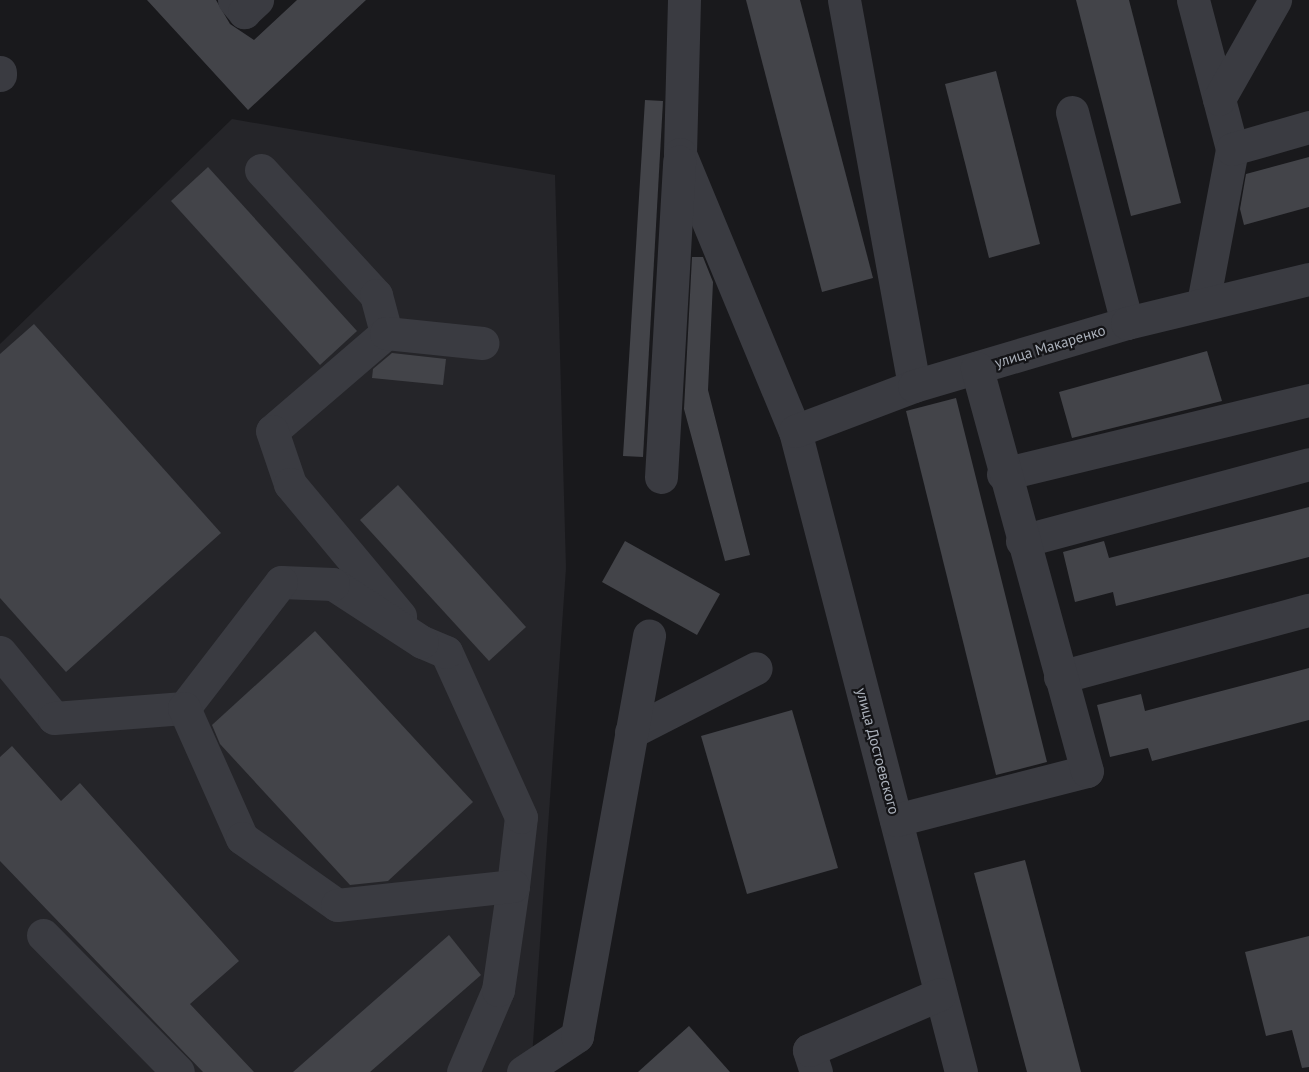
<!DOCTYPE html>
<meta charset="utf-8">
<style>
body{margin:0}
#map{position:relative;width:1309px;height:1072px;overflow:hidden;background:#19191c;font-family:"PT Sans",sans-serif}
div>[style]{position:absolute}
.built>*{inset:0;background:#252529}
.building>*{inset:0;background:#434449}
.minor>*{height:33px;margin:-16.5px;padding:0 16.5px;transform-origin:16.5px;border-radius:16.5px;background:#3a3b41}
span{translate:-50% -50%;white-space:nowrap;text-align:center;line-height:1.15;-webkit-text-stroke:4.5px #141417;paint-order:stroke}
.street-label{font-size:15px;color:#abb1bb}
</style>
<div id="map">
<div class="built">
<i style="clip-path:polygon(232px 119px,555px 175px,566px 568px,531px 1072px,0 1072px,0 344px)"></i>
</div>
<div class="building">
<i style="clip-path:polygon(147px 0,216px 0,230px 24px,254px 40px,297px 0,366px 0,248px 110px)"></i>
<i style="clip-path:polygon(746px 0,800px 0,873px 278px,822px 292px)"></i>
<i style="clip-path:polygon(1076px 0,1129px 0,1181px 203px,1131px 216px)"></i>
<i style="clip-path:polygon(996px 71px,1040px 244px,989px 258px,945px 84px)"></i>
<i style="clip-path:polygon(645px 100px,663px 101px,643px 457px,623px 456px)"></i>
<i style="clip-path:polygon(1309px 157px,1309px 207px,1244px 225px,1240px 209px,1246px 174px)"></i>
<i style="clip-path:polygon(208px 167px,357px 331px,320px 365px,171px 201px)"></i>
<i style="clip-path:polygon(692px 257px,703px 257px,713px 282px,708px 390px,750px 555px,725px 561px,684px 409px)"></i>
<i style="clip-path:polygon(34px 324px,221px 533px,66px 672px,0 598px,0 354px)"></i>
<i style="clip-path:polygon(1207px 351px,1222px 401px,1072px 438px,1059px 392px)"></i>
<i style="clip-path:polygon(392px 353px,446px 359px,443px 385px,372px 378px,373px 369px)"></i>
<i style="clip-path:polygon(956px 398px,1047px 762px,996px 775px,906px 411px)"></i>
<i style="clip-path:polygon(398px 485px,526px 627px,489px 661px,360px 520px)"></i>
<i style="clip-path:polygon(1309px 507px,1309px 557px,1116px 606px,1113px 592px,1075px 602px,1063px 552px,1104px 541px,1109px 558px)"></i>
<i style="clip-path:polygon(625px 541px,720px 594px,697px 635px,602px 582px)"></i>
<i style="clip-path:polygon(315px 631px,473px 802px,388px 881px,350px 885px,220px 744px,212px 725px)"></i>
<i style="clip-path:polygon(1309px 668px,1309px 720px,1152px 761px,1148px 748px,1110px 757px,1097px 705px,1141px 694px,1145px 711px)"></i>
<i style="clip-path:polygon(792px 710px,838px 868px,747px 894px,701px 736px)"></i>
<i style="clip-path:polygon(12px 746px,61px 801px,80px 783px,239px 961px,190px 1004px,254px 1072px,203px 1072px,0 861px,0 757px)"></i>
<i style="clip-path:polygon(1025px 860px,1081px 1072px,1027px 1072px,974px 873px)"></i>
<i style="clip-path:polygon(449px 935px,481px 975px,370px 1072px,293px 1072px)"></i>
<i style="clip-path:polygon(1309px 936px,1309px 1067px,1302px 1068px,1292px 1030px,1266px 1036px,1245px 952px)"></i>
<i style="clip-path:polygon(689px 1026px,730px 1072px,638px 1072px)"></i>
</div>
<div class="minor">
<i style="left:234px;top:0;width:16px;rotate:50deg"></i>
<i style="left:244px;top:12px;width:18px;rotate:-43deg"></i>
<i style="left:684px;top:0;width:154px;rotate:91.5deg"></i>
<i style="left:680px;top:154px;width:300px;rotate:67.5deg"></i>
<i style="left:795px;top:431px;width:662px;rotate:75.48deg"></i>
<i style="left:844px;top:0;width:392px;rotate:79.7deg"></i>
<i style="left:1193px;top:0;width:154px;rotate:75.3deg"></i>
<i style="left:0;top:72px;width:3px;rotate:90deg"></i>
<i style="left:1219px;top:99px;width:114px;rotate:-60.5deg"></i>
<i style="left:1072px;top:112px;width:218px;rotate:75.4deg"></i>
<i style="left:261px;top:170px;width:170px;rotate:47.4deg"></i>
<i style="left:376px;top:295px;width:39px;rotate:75deg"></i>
<i style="left:386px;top:333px;width:150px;rotate:139.3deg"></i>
<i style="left:272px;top:431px;width:56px;rotate:71.2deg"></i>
<i style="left:290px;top:484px;width:172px;rotate:50.2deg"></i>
<i style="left:1203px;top:303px;width:157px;rotate:-79.3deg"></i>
<i style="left:1232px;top:149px;width:80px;rotate:-15.9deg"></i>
<i style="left:386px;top:333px;width:97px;rotate:5.9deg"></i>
<i style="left:795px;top:431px;width:127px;rotate:-20.7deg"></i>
<i style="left:914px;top:386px;width:222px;rotate:-16.5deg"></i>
<i style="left:1127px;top:323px;width:187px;rotate:-13.6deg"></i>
<i style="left:1003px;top:474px;width:315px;rotate:-13.6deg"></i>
<i style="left:661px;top:477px;width:316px;rotate:-86.7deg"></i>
<i style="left:1022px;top:541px;width:297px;rotate:-15deg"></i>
<i style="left:0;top:652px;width:85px;rotate:50.7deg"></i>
<i style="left:54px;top:718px;width:130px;rotate:-4.4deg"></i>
<i style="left:1060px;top:677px;width:258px;rotate:-15.1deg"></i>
<i style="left:631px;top:732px;width:140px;rotate:-27.1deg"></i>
<i style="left:896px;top:820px;width:197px;rotate:-14.4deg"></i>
<i style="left:1087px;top:771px;width:418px;rotate:-105.3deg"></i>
<i style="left:43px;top:935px;width:192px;rotate:45.4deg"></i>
<i style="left:463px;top:1072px;width:89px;rotate:-66.9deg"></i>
<i style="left:498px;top:990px;width:105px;rotate:-81.8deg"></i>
<i style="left:513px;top:886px;width:69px;rotate:-83.4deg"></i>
<i style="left:521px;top:817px;width:181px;rotate:-114.4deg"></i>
<i style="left:446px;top:652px;width:26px;rotate:-157deg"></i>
<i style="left:422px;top:642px;width:106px;rotate:-146.9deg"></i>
<i style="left:333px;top:584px;width:52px;rotate:-177.8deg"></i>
<i style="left:281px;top:582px;width:159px;rotate:127.6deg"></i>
<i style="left:184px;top:708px;width:142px;rotate:66deg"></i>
<i style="left:242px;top:838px;width:116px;rotate:35.2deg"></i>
<i style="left:337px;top:905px;width:177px;rotate:-6.2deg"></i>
<i style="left:523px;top:1072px;width:65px;rotate:-33.7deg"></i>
<i style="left:577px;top:1036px;width:407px;rotate:-79.8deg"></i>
<i style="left:816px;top:1072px;width:23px;rotate:-108deg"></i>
<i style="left:809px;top:1050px;width:142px;rotate:-23.1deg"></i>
</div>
<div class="street-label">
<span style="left:1050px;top:346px;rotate:-17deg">улица Макаренко</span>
<span style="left:878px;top:751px;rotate:75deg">улица Достоевского</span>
</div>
</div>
